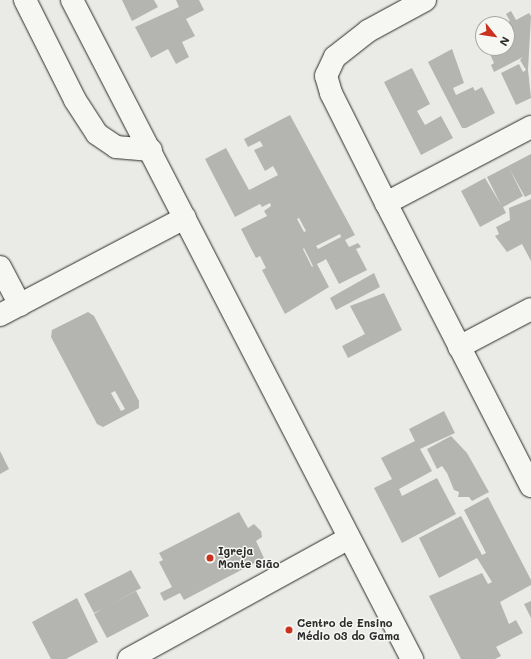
<!DOCTYPE html>
<meta charset="utf-8">
<style>
body{margin:0}
#map{position:relative;width:531px;height:659px;overflow:hidden;background:#eaeae6;font-family:Mali,sans-serif}
div>[style]{position:absolute}
.building>*{inset:0;background:#b4b4b1}
.roads{filter:drop-shadow(0 0 1px #2b2b2b) drop-shadow(0 0 1px #2b2b2b)}
.minor>*{height:22px;margin:-11px;padding:0 11px;transform-origin:11px;border-radius:11px;background:#f6f6f2}
.dots>*{width:11px;height:11px;translate:-50% -50%;box-sizing:border-box;border:2px solid #f6f6f2;border-radius:50%}
span{translate:-50% -50%;white-space:nowrap;text-align:center;line-height:1.15;-webkit-text-stroke:3px #f6f6f2;paint-order:stroke}
.poi-label{font-size:11px;color:#2b2b2b;font-weight:700}
.left{translate:0 -50%;text-align:left}
.north{position:absolute;left:475px;top:16px;width:40px;height:40px;box-sizing:border-box;background:#f6f6f2;border:1px solid #a5a5a2;border-radius:50%;rotate:120deg;font-size:11px;font-weight:700;line-height:16px;text-align:center;color:#2b2b2b}
.north::after{content:'';display:block;margin:auto;width:14px;height:18px;background:#c8321e;clip-path:polygon(50% 0,100% 100%,50% 72%,0 100%)}
</style>
<div id="map">
<div class="building">
<i style="clip-path:polygon(122px 0,154px 0,158px 7px,132px 21px)"></i>
<i style="clip-path:polygon(176px 0,199px 0,204px 10px,186px 19px,195px 36px,182px 42px,189px 57px,176px 64px,168px 49px,151px 58px,135px 27px,179px 7px)"></i>
<i style="clip-path:polygon(511px 11px,516px 20px,529px 13px,531px 16px,528px 70px,531px 98px,516px 105px,501px 73px,519px 64px,523px 72px,526px 70px,520px 60px,523px 57px,494px 72px,491px 65px,494px 63px,487px 48px,507px 48px,507px 24px,504px 24px,510px 21px,506px 14px)"></i>
<i style="clip-path:polygon(452px 49px,464px 83px,453px 88px,456px 95px,473px 87px,475px 91px,482px 87px,495px 113px,466px 128px,462px 128px,428px 62px)"></i>
<i style="clip-path:polygon(412px 68px,430px 104px,417px 111px,425px 125px,441px 116px,453px 138px,421px 155px,384px 82px)"></i>
<i style="clip-path:polygon(evenodd,290px 115px,355px 235px,345px 240px,349px 247px,358px 243px,361px 247px,356px 249px,367px 270px,339px 284px,326px 259px,323px 261px,317px 264px,329px 287px,285px 314px,262px 270px,266px 268px,260px 256px,256px 258px,241px 229px,267px 216px,264px 211px,271px 206px,270px 203px,262px 207px,260px 204px,235px 217px,205px 159px,226px 148px,249px 190px,278px 175px,273px 166px,265px 171px,254px 150px,263px 146px,260px 141px,248px 147px,244px 139px,290px 115px,299px 218px,306px 231px,304px 232px,297px 219px,299px 218px,290px 115px,340px 234px,341px 237px,318px 249px,316px 246px,340px 234px,290px 115px,304px 248px,313px 266px,312px 267px,303px 249px,304px 248px)"></i>
<i style="clip-path:polygon(531px 154px,531px 194px,525px 197px,509px 168px,523px 196px,503px 207px,506px 213px,480px 227px,461px 191px,485px 178px,501px 205px,487px 177px)"></i>
<i style="clip-path:polygon(531px 199px,531px 261px,522px 244px,507px 252px,495px 236px,499px 234px,496px 227px,510px 220px,509px 208px)"></i>
<i style="clip-path:polygon(374px 273px,380px 287px,336px 310px,330px 298px)"></i>
<i style="clip-path:polygon(384px 293px,402px 330px,348px 358px,342px 346px,365px 334px,350px 306px)"></i>
<i style="clip-path:polygon(evenodd,88px 312px,94px 316px,139px 401px,139px 408px,103px 427px,97px 424px,51px 337px,52px 330px,88px 312px,115px 391px,125px 409px,121px 411px,111px 393px,115px 391px)"></i>
<i style="clip-path:polygon(444px 411px,455px 433px,420px 449px,432px 471px,399px 489px,402px 496px,437px 478px,456px 514px,402px 543px,374px 488px,392px 479px,381px 458px,415px 441px,409px 429px)"></i>
<i style="clip-path:polygon(451px 436px,467px 453px,489px 492px,472px 501px,469px 497px,458px 497px,459px 492px,454px 490px,447px 473px,442px 466px,437px 469px,427px 449px)"></i>
<i style="clip-path:polygon(0 451px,9px 469px,0 474px)"></i>
<i style="clip-path:polygon(488px 497px,531px 580px,531px 585px,500px 602px,509px 624px,516px 620px,523px 633px,496px 647px,501px 656px,495px 659px,461px 659px,429px 596px,482px 573px,488px 584px,492px 582px,477px 558px,439px 578px,419px 538px,461px 516px,482px 555px,486px 553px,464px 510px)"></i>
<i style="clip-path:polygon(239px 512px,248px 528px,254px 524px,261px 531px,262px 537px,256px 541px,264px 558px,184px 600px,180px 593px,164px 601px,160px 593px,172px 587px,159px 562px,163px 560px,159px 553px)"></i>
<i style="clip-path:polygon(131px 570px,141px 588px,108px 606px,136px 591px,149px 616px,107px 638px,94px 614px,102px 609px,94px 613px,84px 594px)"></i>
<i style="clip-path:polygon(77px 598px,98px 642px,66px 659px,51px 659px,32px 622px)"></i>
<i style="clip-path:polygon(531px 601px,531px 618px,524px 604px)"></i>
</div>
<div class="roads">
<div class="minor">
<i style="left:25px;top:0;width:112px;rotate:63.4deg"></i>
<i style="left:75px;top:100px;width:40px;rotate:57.1deg"></i>
<i style="left:97px;top:134px;width:23px;rotate:34deg"></i>
<i style="left:116px;top:147px;width:35px;rotate:5deg"></i>
<i style="left:72px;top:0;width:742px;rotate:62.71deg"></i>
<i style="left:531px;top:127px;width:164px;rotate:152.3deg"></i>
<i style="left:386px;top:203px;width:318px;rotate:62.9deg"></i>
<i style="left:386px;top:203px;width:123px;rotate:-116.6deg"></i>
<i style="left:331px;top:93px;width:18px;rotate:-106deg"></i>
<i style="left:326px;top:76px;width:21px;rotate:-65deg"></i>
<i style="left:335px;top:57px;width:42px;rotate:-38.2deg"></i>
<i style="left:368px;top:31px;width:65px;rotate:-28.5deg"></i>
<i style="left:0;top:267px;width:43px;rotate:62.2deg"></i>
<i style="left:0;top:315px;width:209px;rotate:-27.7deg"></i>
<i style="left:459px;top:347px;width:81px;rotate:-27.8deg"></i>
<i style="left:129px;top:659px;width:251px;rotate:-28.8deg"></i>
</div>
</div>
<div class="dots">
<i style="left:210px;top:558px;background:#c8321e"></i>
<i style="left:289px;top:630px;background:#c8321e"></i>
</div>
<div class="poi-label">
<span class="left" style="left:218px;top:558px">Igreja<br>Monte Sião</span>
<span class="left" style="left:297px;top:630px">Centro de Ensino<br>Médio 03 do Gama</span>
</div>
<div class="north">N</div>
</div>
